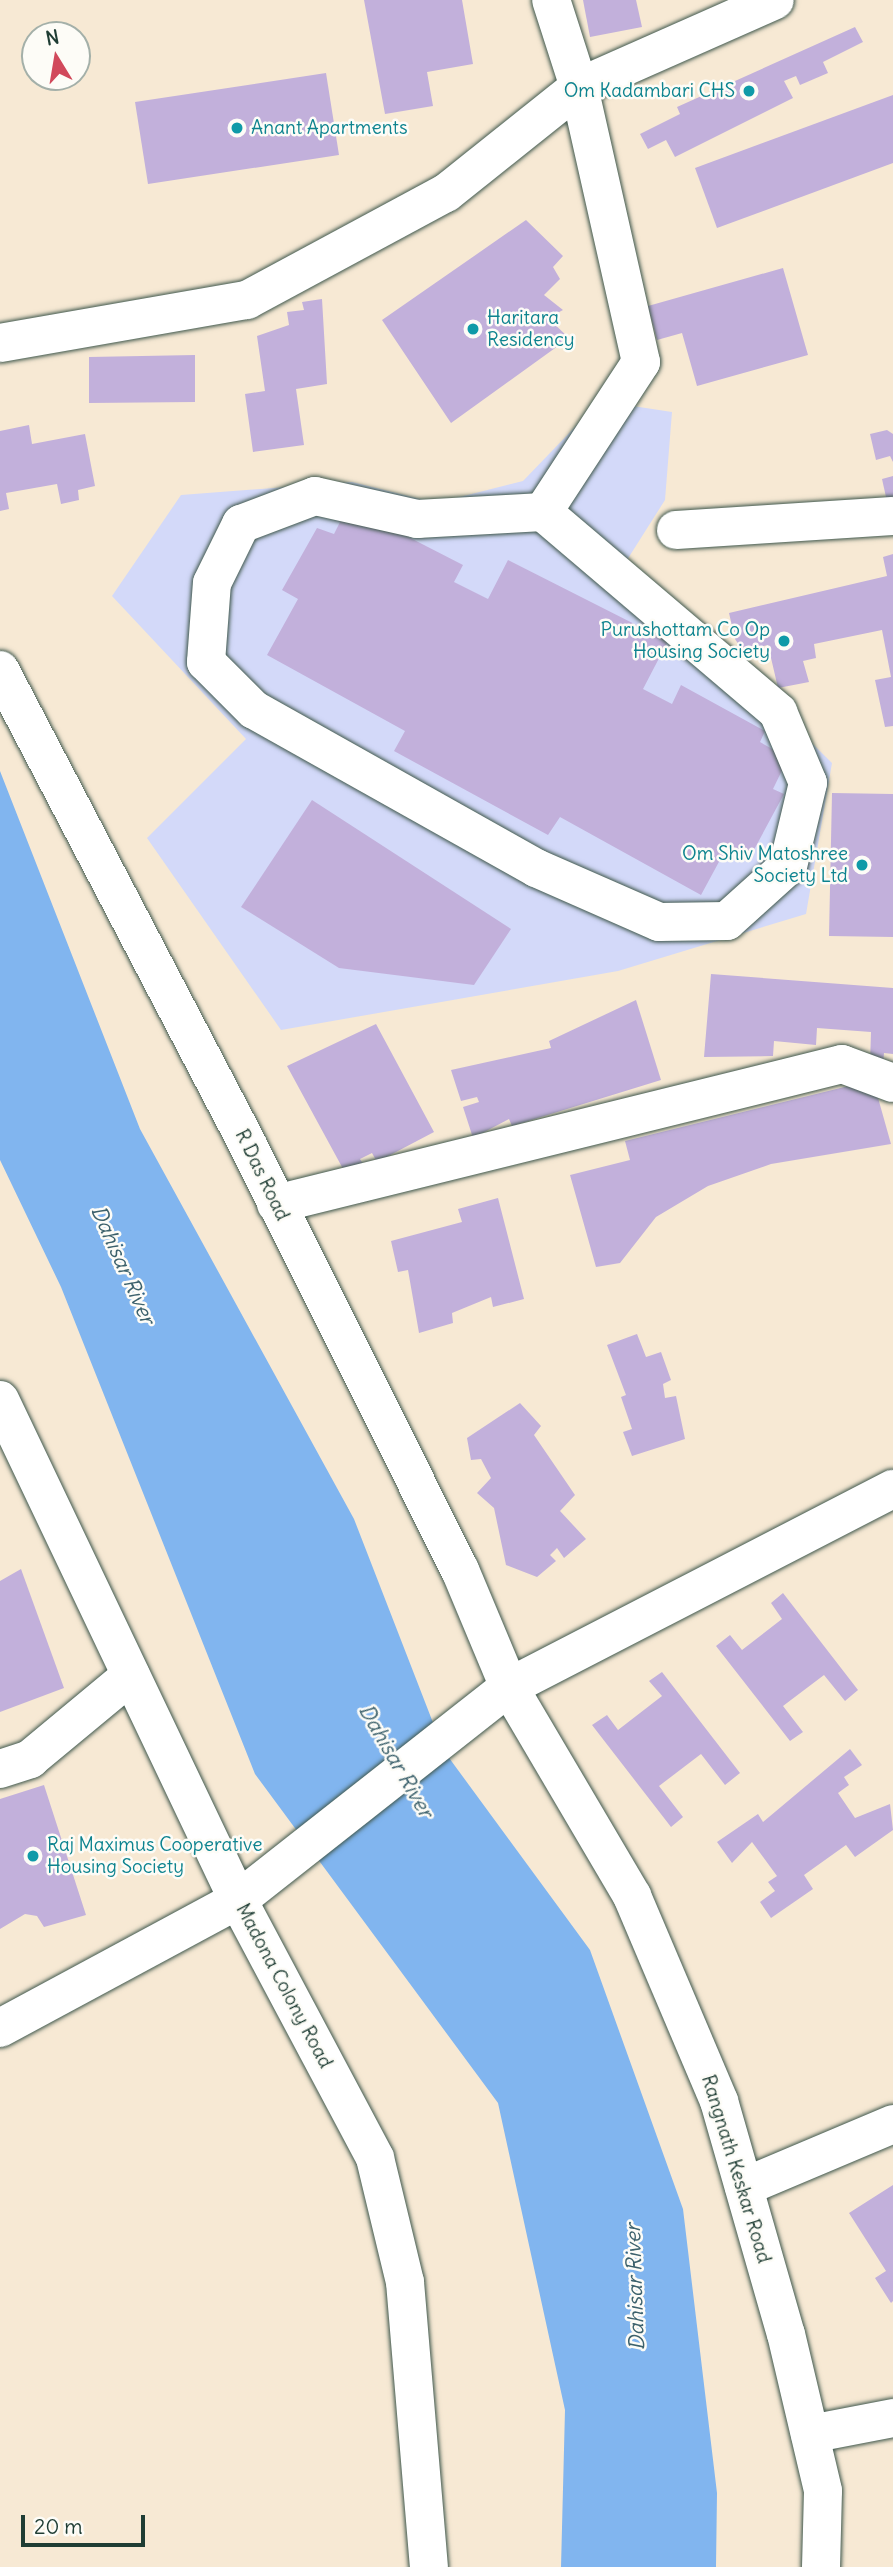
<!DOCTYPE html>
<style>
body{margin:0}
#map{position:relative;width:893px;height:2567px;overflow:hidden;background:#f7e9d4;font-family:Delius,sans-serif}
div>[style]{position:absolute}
.built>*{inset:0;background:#d3d9f9}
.water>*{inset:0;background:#81b5ef}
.building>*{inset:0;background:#c2b0db}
.roads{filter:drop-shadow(0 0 2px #3f574c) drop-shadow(0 0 2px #3f574c)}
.minor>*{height:38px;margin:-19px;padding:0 19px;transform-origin:19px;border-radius:19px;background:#fff}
.dots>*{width:19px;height:19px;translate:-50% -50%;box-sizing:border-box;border:4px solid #fdfcf7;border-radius:50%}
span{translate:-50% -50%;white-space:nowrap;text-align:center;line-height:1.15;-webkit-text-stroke:5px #fdfcf7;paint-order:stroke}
.culture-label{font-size:19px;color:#0d838f}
.right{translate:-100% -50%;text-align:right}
.left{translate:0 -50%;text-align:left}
.street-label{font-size:19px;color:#1f3d34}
.water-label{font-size:21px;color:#3c616c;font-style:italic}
.north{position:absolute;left:21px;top:21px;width:70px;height:70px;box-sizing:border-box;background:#fdfcf7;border:2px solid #a4b0a9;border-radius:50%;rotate:349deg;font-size:19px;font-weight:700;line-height:28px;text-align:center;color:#1f3d34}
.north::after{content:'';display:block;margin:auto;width:24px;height:32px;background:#d1495b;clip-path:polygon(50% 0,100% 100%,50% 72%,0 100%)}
.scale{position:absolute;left:21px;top:2515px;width:124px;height:32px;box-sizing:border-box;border:4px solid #1f3d34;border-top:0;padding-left:9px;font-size:21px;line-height:24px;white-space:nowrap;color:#1f3d34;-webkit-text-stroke:5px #fdfcf7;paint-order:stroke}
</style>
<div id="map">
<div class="built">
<i style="clip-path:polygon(600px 401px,672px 412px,665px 500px,627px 560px,832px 763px,806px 914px,618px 971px,281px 1030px,147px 838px,246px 739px,112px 596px,181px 495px,352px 482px,436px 503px,523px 481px)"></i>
</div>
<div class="water">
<i style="clip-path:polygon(0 771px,140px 1129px,354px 1519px,444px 1751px,590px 1950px,683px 2209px,717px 2493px,716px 2567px,561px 2567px,565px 2410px,498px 2103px,255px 1774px,61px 1287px,0 1160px)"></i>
</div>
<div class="building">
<i style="clip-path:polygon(364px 0,462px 0,473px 64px,427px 72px,433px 106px,385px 114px)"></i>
<i style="clip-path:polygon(583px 0,636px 0,642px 27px,590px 37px)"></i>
<i style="clip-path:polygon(855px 27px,863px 42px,823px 62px,828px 73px,800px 85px,796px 76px,784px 81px,793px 98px,675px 157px,666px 140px,648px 149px,640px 134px,680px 114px,677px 107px)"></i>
<i style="clip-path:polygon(326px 73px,339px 155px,148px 184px,135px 102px)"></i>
<i style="clip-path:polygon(893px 95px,893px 163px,717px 228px,695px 168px)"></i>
<i style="clip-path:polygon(526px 220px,563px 256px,553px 267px,560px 279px,544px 295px,563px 310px,548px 318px,569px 338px,451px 423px,382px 320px)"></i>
<i style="clip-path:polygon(783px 268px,808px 355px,697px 386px,682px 333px,657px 340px,648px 306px)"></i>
<i style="clip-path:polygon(322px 299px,327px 384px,296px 389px,304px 445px,253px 452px,245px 394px,265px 391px,257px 336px,289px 325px,287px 312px,304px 310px,302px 302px)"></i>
<i style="clip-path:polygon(195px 355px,195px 402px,89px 403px,89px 357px)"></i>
<i style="clip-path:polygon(29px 425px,32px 444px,85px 434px,95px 486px,78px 490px,79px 500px,61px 504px,57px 484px,6px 493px,9px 509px,0 511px,0 431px)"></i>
<i style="clip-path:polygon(887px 430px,893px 434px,893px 462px,890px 456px,876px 460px,870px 434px)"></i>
<i style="clip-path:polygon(893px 476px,893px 504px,888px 506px,882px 479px)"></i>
<i style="clip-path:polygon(348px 506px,463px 565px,454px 582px,488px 599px,508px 560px,668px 641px,643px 689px,672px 704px,681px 685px,765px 731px,760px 742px,788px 758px,773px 789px,784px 794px,749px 859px,727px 847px,701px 895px,560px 817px,548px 835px,394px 751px,405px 731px,267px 655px,298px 599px,282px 590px,317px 528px,334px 534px)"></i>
<i style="clip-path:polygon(893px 554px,893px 726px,885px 727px,875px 680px,891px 677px,882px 630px,814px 644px,816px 658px,803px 661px,809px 682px,778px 688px,768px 645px,743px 651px,735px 639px,729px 613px,887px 576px,883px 557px)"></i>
<i style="clip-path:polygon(832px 793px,893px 794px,893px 937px,829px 936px)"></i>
<i style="clip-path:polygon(312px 800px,511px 929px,474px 985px,339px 968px,241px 907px)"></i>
<i style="clip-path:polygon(711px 974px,893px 988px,893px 1054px,884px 1053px,883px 1064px,870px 1064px,871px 1032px,817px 1028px,816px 1045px,774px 1041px,773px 1056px,704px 1057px)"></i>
<i style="clip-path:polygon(636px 1000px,661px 1080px,512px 1126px,509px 1119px,473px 1138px,463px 1107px,479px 1102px,477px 1097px,461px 1101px,451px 1070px,551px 1048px,549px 1041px)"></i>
<i style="clip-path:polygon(376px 1024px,434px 1132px,377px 1162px,372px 1153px,360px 1159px,366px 1169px,348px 1178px,287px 1066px)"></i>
<i style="clip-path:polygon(873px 1080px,891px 1144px,771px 1164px,708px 1186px,656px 1217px,620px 1263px,596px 1267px,570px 1175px,630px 1160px,625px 1141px)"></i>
<i style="clip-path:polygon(498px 1198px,524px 1299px,493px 1307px,491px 1297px,452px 1313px,453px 1323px,419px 1333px,408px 1270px,398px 1272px,391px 1241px,462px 1222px,458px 1209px)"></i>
<i style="clip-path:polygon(637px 1334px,646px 1357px,661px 1352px,671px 1380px,663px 1384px,665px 1398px,676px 1396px,685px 1439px,632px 1456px,623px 1432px,632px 1429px,621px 1397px,626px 1395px,607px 1345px)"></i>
<i style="clip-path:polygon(520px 1403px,541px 1426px,534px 1435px,575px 1495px,560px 1511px,586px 1539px,564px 1558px,557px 1548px,550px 1555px,556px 1561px,537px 1577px,506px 1565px,494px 1508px,477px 1493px,491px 1478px,481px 1459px,471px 1460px,467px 1438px)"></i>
<i style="clip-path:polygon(21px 1569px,64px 1688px,0 1712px,0 1581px)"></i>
<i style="clip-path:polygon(783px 1593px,858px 1690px,845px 1701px,824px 1675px,783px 1706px,803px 1732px,790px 1741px,716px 1646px,730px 1635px,742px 1650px,782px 1619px,771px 1603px)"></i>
<i style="clip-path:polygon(662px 1672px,740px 1773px,725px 1785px,701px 1754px,659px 1786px,683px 1817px,671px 1827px,592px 1725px,607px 1715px,618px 1730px,662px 1696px,649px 1681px)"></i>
<i style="clip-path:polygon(850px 1749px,862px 1765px,844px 1777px,849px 1785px,838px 1793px,855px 1818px,890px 1804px,893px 1830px,855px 1857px,846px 1845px,804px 1875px,813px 1889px,771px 1918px,760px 1902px,775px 1891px,768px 1882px,777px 1876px,752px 1842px,732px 1863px,717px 1842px,758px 1814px,763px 1822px)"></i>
<i style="clip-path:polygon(44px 1785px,86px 1915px,44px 1927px,37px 1916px,25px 1914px,0 1929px,0 1799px)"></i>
<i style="clip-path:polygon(893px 2185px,893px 2301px,891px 2303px,875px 2278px,886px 2271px,849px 2213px)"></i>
</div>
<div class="roads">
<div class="minor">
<i style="left:0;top:343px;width:251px;rotate:-9.9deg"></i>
<i style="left:247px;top:300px;width:226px;rotate:-28.3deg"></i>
<i style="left:446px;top:193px;width:170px;rotate:-38.6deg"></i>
<i style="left:579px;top:87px;width:214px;rotate:-23.9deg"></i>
<i style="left:543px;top:512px;width:309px;rotate:40.4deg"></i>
<i style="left:778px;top:712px;width:77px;rotate:67.1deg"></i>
<i style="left:808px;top:783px;width:85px;rotate:103.5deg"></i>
<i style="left:788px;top:866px;width:82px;rotate:138deg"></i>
<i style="left:727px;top:921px;width:68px;rotate:179.2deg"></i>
<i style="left:659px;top:922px;width:134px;rotate:-156.3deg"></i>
<i style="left:536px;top:868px;width:323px;rotate:-150.7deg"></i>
<i style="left:254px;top:710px;width:68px;rotate:-135deg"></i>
<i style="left:206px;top:662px;width:79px;rotate:-85.7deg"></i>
<i style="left:212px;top:583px;width:66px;rotate:-63.8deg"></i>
<i style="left:241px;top:524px;width:79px;rotate:-20.7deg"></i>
<i style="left:315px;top:496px;width:105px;rotate:12.7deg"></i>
<i style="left:417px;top:519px;width:126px;rotate:-3.2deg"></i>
<i style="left:543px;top:512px;width:179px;rotate:-56.8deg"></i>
<i style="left:641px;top:362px;width:282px;rotate:-102.7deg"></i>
<i style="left:579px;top:87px;width:91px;rotate:-107.8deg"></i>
<i style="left:676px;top:530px;width:217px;rotate:-3.7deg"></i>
<i style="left:0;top:670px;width:534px;rotate:62.43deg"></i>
<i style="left:247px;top:1143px;width:477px;rotate:63.5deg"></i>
<i style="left:460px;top:1570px;width:127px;rotate:67.3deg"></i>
<i style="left:509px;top:1687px;width:243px;rotate:59.5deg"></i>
<i style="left:632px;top:1896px;width:223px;rotate:67deg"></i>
<i style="left:719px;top:2101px;width:242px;rotate:74deg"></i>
<i style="left:786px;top:2334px;width:161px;rotate:76.7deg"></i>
<i style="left:823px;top:2491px;width:76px;rotate:91.5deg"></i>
<i style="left:276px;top:1204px;width:583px;rotate:-13.89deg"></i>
<i style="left:842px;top:1064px;width:54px;rotate:20.4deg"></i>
<i style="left:0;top:1400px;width:554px;rotate:64.55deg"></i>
<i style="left:238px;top:1900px;width:292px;rotate:62deg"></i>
<i style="left:375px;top:2158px;width:128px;rotate:76.4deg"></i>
<i style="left:405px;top:2282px;width:286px;rotate:85.2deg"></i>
<i style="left:0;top:1769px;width:32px;rotate:-18deg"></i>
<i style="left:30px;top:1759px;width:131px;rotate:-39.7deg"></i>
<i style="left:0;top:2028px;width:270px;rotate:-28.3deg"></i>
<i style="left:238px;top:1900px;width:345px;rotate:-38.2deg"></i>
<i style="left:509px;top:1687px;width:432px;rotate:-27.3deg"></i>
<i style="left:744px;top:2187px;width:162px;rotate:-22.9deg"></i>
<i style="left:810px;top:2434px;width:85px;rotate:-10.9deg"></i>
</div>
</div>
<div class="dots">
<i style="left:749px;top:91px;background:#0f9aa8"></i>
<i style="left:237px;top:128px;background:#0f9aa8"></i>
<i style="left:473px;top:329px;background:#0f9aa8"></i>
<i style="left:784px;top:641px;background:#0f9aa8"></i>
<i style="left:862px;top:865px;background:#0f9aa8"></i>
<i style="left:33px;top:1856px;background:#0f9aa8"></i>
</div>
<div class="culture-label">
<span class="right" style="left:735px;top:91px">Om Kadambari CHS</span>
<span class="left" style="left:251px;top:128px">Anant Apartments</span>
<span class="left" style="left:487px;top:329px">Haritara<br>Residency</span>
<span class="right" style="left:770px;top:641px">Purushottam Co Op<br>Housing Society</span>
<span class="right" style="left:848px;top:865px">Om Shiv Matoshree<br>Society Ltd</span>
<span class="left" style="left:47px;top:1856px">Raj Maximus Cooperative<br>Housing Society</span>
</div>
<div class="street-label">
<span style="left:262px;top:1175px;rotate:64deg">R Das Road</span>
<span style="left:284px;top:1986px;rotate:62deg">Madona Colony Road</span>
<span style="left:736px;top:2169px;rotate:73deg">Rangnath Keskar Road</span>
</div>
<div class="water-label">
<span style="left:123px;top:1265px;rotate:66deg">Dahisar River</span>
<span style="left:396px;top:1761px;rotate:60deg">Dahisar River</span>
<span style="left:635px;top:2287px;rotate:-92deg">Dahisar River</span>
</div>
<div class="north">N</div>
<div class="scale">20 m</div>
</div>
